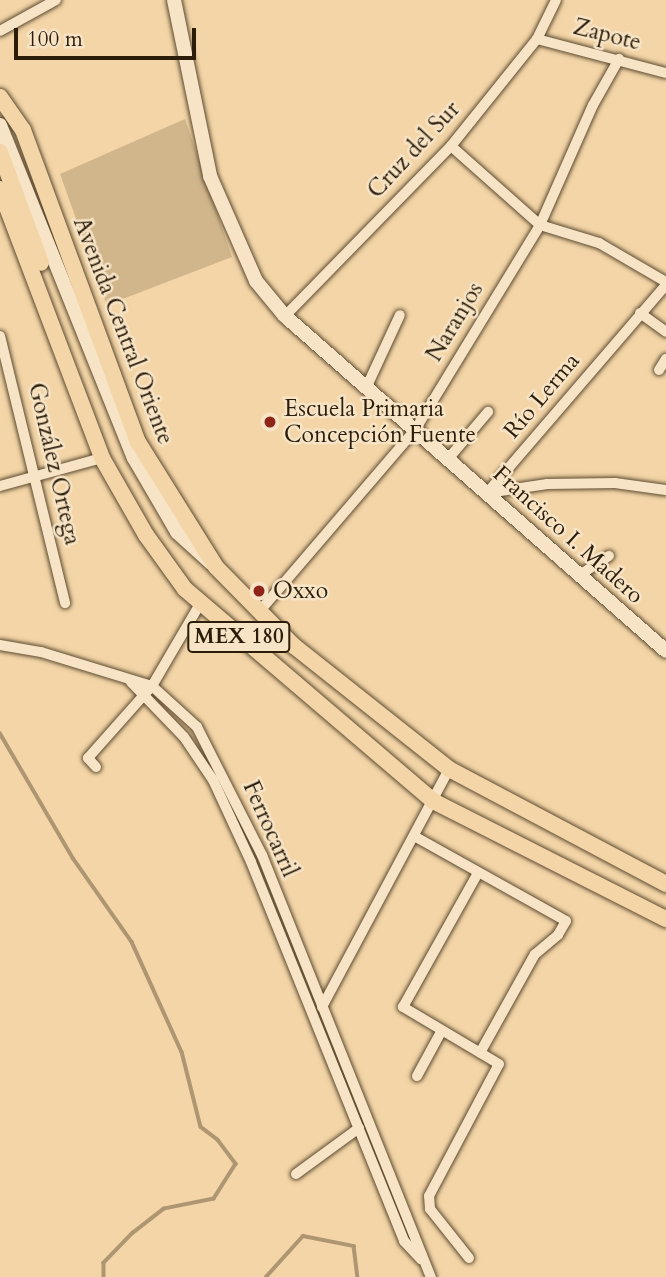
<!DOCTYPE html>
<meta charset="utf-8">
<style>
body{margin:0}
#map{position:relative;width:666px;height:1277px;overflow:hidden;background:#f3d5a7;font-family:Cardo,serif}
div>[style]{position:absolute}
.green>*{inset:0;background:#d1b68c}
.stream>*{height:3.5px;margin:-1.75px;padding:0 1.75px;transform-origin:1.75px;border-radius:1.75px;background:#af9672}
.roads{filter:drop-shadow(0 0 2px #5d4b31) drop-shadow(0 0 2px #5d4b31)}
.street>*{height:10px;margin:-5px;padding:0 5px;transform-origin:5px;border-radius:5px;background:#f7e4c6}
.secondary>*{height:14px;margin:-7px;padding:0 7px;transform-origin:7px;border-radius:7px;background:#f7e4c6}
.primary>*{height:16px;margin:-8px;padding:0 8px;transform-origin:8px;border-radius:8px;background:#f3d5a7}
.dots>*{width:19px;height:19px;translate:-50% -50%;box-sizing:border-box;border:4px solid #f7e4c6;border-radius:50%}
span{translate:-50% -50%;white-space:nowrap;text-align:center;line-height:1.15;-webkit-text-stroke:5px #f7e4c6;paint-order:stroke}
.shield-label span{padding:2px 5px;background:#f7e4c6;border:2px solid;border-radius:5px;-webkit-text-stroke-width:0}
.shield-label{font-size:21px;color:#2b1d0a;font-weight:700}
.street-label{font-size:23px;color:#2b1d0a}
.poi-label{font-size:23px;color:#2b1d0a}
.left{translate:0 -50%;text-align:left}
.scale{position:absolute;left:14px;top:28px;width:182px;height:32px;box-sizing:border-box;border:4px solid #2b1d0a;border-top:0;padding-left:9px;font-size:21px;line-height:24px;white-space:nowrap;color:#2b1d0a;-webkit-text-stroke:5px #f7e4c6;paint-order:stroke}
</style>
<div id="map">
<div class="green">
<i style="clip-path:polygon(185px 119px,232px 257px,107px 305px,60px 174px)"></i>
</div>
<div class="stream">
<i style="left:0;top:733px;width:145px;rotate:59.7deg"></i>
<i style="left:73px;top:858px;width:103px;rotate:54.9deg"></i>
<i style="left:132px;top:942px;width:121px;rotate:65.6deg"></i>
<i style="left:182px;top:1052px;width:77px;rotate:75.8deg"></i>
<i style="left:201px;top:1127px;width:21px;rotate:37deg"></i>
<i style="left:218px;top:1140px;width:30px;rotate:53deg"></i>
<i style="left:236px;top:1164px;width:41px;rotate:122.2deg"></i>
<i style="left:214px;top:1199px;width:51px;rotate:168.7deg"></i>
<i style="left:164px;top:1209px;width:39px;rotate:142deg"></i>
<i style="left:133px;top:1233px;width:42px;rotate:134deg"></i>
<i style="left:104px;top:1263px;width:14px;rotate:90deg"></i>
<i style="left:266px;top:1277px;width:55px;rotate:-47.9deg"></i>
<i style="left:303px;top:1236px;width:52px;rotate:11.1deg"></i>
<i style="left:354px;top:1246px;width:31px;rotate:83deg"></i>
</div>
<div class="roads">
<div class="street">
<i style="left:0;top:31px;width:64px;rotate:-29deg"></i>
<i style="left:537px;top:39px;width:133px;rotate:14.8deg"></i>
<i style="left:451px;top:146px;width:119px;rotate:41.6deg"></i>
<i style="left:540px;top:225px;width:62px;rotate:17deg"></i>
<i style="left:599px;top:243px;width:78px;rotate:30.2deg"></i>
<i style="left:640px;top:313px;width:32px;rotate:36deg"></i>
<i style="left:285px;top:316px;width:238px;rotate:-45.7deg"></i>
<i style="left:451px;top:146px;width:137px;rotate:-51.2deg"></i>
<i style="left:537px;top:39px;width:43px;rotate:-64deg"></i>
<i style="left:0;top:336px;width:275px;rotate:76.3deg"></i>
<i style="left:659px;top:370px;width:13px;rotate:-58deg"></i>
<i style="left:367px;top:386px;width:78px;rotate:-65.1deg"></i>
<i style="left:448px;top:459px;width:62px;rotate:-49.6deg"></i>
<i style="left:0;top:486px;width:106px;rotate:-15.4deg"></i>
<i style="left:487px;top:493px;width:274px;rotate:-49.3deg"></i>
<i style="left:487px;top:493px;width:61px;rotate:-8.5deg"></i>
<i style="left:547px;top:484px;width:68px;rotate:-0.8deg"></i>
<i style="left:615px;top:483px;width:51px;rotate:7.8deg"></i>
<i style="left:578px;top:576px;width:37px;rotate:-33deg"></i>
<i style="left:259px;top:612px;width:240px;rotate:-49.4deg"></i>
<i style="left:415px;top:430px;width:240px;rotate:-58.6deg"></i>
<i style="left:540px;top:225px;width:131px;rotate:-66.2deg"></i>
<i style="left:593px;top:105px;width:53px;rotate:-60.5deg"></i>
<i style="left:0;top:645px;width:42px;rotate:9.7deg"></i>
<i style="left:41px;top:652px;width:116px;rotate:17deg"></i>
<i style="left:152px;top:686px;width:61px;rotate:42.3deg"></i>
<i style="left:197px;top:727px;width:144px;rotate:63.1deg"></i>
<i style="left:262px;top:855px;width:455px;rotate:68.2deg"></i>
<i style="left:131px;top:682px;width:76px;rotate:46.1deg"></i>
<i style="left:184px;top:737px;width:52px;rotate:56deg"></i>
<i style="left:213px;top:780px;width:90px;rotate:65.1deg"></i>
<i style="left:251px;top:862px;width:409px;rotate:68deg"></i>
<i style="left:404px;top:1241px;width:25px;rotate:47deg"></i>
<i style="left:96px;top:767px;width:12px;rotate:-132deg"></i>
<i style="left:88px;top:758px;width:96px;rotate:-48.4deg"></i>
<i style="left:152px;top:686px;width:95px;rotate:-59.7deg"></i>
<i style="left:414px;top:836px;width:174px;rotate:29.2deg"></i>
<i style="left:566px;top:921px;width:16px;rotate:120deg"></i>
<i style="left:558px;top:935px;width:30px;rotate:140deg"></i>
<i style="left:535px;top:954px;width:113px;rotate:119.1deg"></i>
<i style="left:322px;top:1007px;width:270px;rotate:-61.9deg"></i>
<i style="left:417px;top:1076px;width:52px;rotate:-61.5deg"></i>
<i style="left:296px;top:1174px;width:78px;rotate:-36.1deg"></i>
<i style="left:469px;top:1258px;width:63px;rotate:-128.5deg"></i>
<i style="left:430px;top:1209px;width:13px;rotate:-94deg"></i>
<i style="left:429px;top:1196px;width:149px;rotate:-62.1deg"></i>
<i style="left:499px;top:1064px;width:112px;rotate:-149.3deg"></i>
<i style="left:403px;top:1007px;width:154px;rotate:-60.8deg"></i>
</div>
<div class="secondary">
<i style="left:174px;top:0;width:180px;rotate:78.4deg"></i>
<i style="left:210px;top:176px;width:115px;rotate:66.3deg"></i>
<i style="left:256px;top:281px;width:45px;rotate:50.4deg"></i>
<i style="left:285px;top:316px;width:507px;rotate:41.32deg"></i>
<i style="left:0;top:125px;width:359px;rotate:68.1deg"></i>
<i style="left:134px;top:458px;width:86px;rotate:59.8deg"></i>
<i style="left:177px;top:532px;width:47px;rotate:42.4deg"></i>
</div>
<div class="primary">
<i style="left:0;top:97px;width:40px;rotate:55.1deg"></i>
<i style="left:23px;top:130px;width:333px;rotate:69.8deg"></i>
<i style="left:138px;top:442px;width:147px;rotate:58deg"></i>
<i style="left:216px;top:567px;width:111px;rotate:45.4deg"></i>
<i style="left:294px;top:646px;width:198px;rotate:38.4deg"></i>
<i style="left:449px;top:769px;width:246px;rotate:27.9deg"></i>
<i style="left:0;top:152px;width:118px;rotate:69.7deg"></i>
<i style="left:0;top:189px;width:288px;rotate:69.2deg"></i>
<i style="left:102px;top:458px;width:89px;rotate:60.3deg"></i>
<i style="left:146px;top:535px;width:67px;rotate:54.2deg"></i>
<i style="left:185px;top:589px;width:326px;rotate:40.5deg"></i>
<i style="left:433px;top:801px;width:261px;rotate:26.9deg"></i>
</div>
</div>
<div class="dots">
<i style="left:270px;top:422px;background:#8f2418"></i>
<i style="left:259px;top:591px;background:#8f2418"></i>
</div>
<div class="shield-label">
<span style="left:239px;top:637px">MEX 180</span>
</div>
<div class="street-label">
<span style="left:607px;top:35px;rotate:14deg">Zapote</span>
<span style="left:414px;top:150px;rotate:-47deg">Cruz del Sur</span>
<span style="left:455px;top:322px;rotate:-59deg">Naranjos</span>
<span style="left:123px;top:331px;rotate:69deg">Avenida Central Oriente</span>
<span style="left:542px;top:396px;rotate:-50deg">Río Lerma</span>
<span style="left:54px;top:464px;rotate:77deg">González Ortega</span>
<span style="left:568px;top:535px;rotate:42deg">Francisco I. Madero</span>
<span style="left:270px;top:829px;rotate:66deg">Ferrocarril</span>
</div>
<div class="poi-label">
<span class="left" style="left:284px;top:422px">Escuela Primaria<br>Concepción Fuente</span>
<span class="left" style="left:273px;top:591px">Oxxo</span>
</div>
<div class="scale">100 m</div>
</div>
